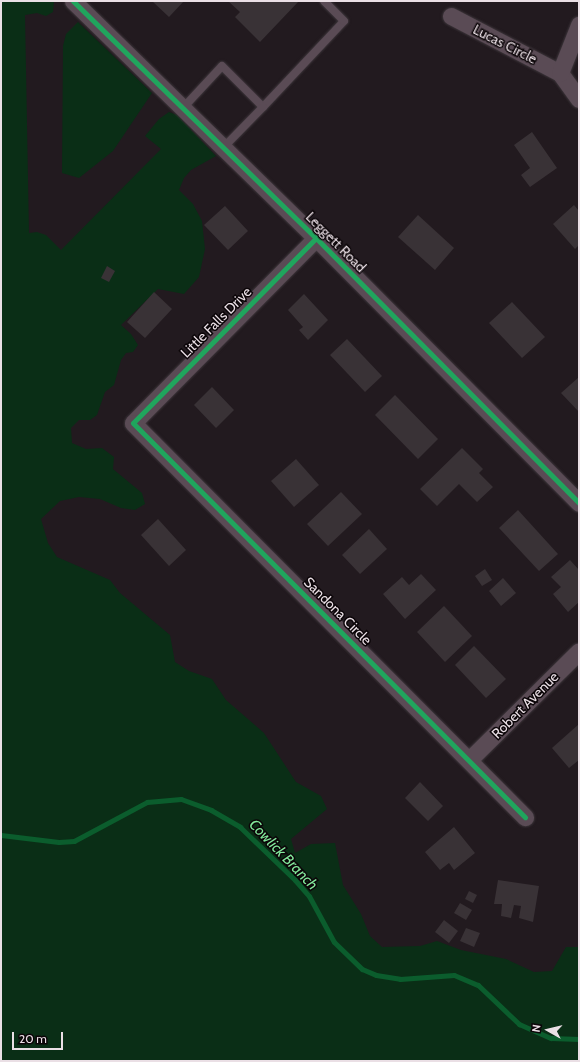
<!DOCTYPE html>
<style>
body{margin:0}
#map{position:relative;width:580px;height:1062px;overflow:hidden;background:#221a1f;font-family:Cabin,sans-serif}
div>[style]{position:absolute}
.green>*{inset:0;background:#0a2e16}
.stream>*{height:5px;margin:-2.5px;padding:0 2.5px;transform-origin:2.5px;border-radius:2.5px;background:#0b5d2d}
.building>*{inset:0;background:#393236}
.roads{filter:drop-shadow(0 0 1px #3d363b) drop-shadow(0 0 1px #3d363b)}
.lane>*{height:8px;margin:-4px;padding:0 4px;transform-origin:4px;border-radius:4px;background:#5a4b55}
.street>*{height:17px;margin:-8.5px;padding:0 8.5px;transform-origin:8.5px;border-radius:8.5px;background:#5a4b55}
.cycleway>*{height:5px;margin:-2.5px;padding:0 2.5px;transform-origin:2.5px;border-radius:2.5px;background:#20a55d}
span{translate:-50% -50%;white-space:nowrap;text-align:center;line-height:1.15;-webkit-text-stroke:3px #0b0508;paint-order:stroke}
.street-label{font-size:14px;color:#eadfe5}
.water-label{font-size:15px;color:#83ea9c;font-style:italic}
.frame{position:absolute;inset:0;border:2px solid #eadfe5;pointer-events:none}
.north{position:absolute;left:528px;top:1010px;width:40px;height:40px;-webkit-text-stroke:3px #0b0508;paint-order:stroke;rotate:278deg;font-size:11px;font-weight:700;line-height:16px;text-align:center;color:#eadfe5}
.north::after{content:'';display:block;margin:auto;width:14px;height:18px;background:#eadfe5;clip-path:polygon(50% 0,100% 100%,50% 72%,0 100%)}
.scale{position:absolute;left:12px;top:1032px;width:51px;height:18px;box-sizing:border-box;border:2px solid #eadfe5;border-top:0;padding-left:5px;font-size:12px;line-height:14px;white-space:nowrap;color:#eadfe5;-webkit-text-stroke:3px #0b0508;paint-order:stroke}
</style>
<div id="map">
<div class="green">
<i style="clip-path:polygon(1px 1px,54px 1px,53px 12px,46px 16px,37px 13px,25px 15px,29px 233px,37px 232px,46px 235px,61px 250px,161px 149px,145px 136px,159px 119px,169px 112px,177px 115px,216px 156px,191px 170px,184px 178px,179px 190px,193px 204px,202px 221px,205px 249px,199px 277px,184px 294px,158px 289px,121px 325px,131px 334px,138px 345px,133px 352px,126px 353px,121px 360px,114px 385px,105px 392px,97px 415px,90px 420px,79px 420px,71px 428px,72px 443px,86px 449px,102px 448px,114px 457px,113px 469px,142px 493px,145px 504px,135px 510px,121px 508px,100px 499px,79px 497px,60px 501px,41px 519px,48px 543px,57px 557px,110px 580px,120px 593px,170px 635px,175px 662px,189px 671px,212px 679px,226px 700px,264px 733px,296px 782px,321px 796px,327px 809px,291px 839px,295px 853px,311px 844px,335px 843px,343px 885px,361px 914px,370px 936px,382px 947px,420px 946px,437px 941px,461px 950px,506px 959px,534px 972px,552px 971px,566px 947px,579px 947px,579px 1061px,1px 1061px)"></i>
<i style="clip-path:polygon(78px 22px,152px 93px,113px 151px,79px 178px,62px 173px,63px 46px,66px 34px)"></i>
</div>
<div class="stream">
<i style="left:1px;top:835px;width:58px;rotate:6.9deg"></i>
<i style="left:59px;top:842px;width:15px;rotate:-4deg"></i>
<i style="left:74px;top:841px;width:83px;rotate:-28.1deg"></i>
<i style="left:147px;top:802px;width:34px;rotate:-5deg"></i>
<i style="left:181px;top:799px;width:32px;rotate:20deg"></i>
<i style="left:211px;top:810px;width:34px;rotate:30deg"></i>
<i style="left:240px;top:827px;width:76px;rotate:43.9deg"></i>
<i style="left:295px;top:880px;width:21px;rotate:49deg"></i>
<i style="left:309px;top:896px;width:52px;rotate:61.5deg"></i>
<i style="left:334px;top:942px;width:39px;rotate:44deg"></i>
<i style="left:362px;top:969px;width:15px;rotate:23deg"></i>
<i style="left:376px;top:975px;width:24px;rotate:9deg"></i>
<i style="left:400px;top:979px;width:54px;rotate:-4.2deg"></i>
<i style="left:454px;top:975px;width:26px;rotate:23deg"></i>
<i style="left:478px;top:985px;width:57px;rotate:43.6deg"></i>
<i style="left:519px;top:1024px;width:35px;rotate:24deg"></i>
<i style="left:551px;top:1038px;width:28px;rotate:2deg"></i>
</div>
<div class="building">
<i style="clip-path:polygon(152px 1px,184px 1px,169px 17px)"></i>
<i style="clip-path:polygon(228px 1px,299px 1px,260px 42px,235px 17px,240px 12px)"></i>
<i style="clip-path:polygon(532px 132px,557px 168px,530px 187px,521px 175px,530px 168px,514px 145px)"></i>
<i style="clip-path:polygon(574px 205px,579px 211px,579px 245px,575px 249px,553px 224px)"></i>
<i style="clip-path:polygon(225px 206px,248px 231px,228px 250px,204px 225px)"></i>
<i style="clip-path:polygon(418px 215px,454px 248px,435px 270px,398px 237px)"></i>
<i style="clip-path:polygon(107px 266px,115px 271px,109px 282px,101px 278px)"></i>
<i style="clip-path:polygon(154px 292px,172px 309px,145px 338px,127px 322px)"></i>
<i style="clip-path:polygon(304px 294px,328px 320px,308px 340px,299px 330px,303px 327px,288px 310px)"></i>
<i style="clip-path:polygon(512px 302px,545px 337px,522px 358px,489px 323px)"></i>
<i style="clip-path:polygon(347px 339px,382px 376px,365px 392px,330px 355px)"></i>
<i style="clip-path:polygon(579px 377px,579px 412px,561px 393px)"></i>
<i style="clip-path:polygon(212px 387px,234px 410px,216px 428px,194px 405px)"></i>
<i style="clip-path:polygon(395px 395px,438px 439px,418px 459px,375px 415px)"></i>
<i style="clip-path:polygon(462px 448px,483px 469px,479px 473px,493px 487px,477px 502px,459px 484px,437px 506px,420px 489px)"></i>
<i style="clip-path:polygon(296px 459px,319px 485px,294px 507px,271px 481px)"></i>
<i style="clip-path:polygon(341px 492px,362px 514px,328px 546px,307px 524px)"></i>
<i style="clip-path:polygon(518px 510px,558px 554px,539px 571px,499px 528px)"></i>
<i style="clip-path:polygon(158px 519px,186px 550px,169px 566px,141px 535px)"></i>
<i style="clip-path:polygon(369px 529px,387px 549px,360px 574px,342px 555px)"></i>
<i style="clip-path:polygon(570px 560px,579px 570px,579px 602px,568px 612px,553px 594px,561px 587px,551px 577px)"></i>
<i style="clip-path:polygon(485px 569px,492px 580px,482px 586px,475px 576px)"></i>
<i style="clip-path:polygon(421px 574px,436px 590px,405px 619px,383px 594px,402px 577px,409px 585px)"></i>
<i style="clip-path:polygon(503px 578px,516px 593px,501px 606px,489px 591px)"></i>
<i style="clip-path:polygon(444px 606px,472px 636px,445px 662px,417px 632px)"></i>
<i style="clip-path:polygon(474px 646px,506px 679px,486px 698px,455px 665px)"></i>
<i style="clip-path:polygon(579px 724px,579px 760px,569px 768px,552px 748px)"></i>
<i style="clip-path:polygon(420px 782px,443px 806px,428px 821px,405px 798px)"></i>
<i style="clip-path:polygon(454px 827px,475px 853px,454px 870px,449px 863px,440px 870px,425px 852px)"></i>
<i style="clip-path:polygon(498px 880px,539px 886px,533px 922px,519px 918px,521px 906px,514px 905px,511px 918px,501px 916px,502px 904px,494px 904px)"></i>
<i style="clip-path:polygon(469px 891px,477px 895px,473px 903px,465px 899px)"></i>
<i style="clip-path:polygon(460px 903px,472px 910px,466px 920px,454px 913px)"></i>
<i style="clip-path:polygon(444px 920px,458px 931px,449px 943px,435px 932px)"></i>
<i style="clip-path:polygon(466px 928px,480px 933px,474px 947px,460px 941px)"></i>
</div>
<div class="roads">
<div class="lane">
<i style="left:263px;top:107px;width:118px;rotate:-46.7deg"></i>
<i style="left:344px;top:21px;width:28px;rotate:-135deg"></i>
<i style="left:183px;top:108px;width:57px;rotate:-47.1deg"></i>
<i style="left:222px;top:66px;width:58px;rotate:45deg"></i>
<i style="left:263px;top:107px;width:57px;rotate:134.3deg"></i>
</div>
<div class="street">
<i style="left:73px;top:1px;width:339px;rotate:44.3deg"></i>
<i style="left:316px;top:238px;width:373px;rotate:45.2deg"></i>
<i style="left:451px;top:16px;width:123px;rotate:27.6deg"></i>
<i style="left:560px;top:73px;width:32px;rotate:54deg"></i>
<i style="left:560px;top:73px;width:52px;rotate:-68.4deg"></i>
<i style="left:316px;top:238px;width:260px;rotate:134.7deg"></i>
<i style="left:133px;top:423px;width:556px;rotate:45.15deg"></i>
<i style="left:470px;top:759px;width:153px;rotate:-44.7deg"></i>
</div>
</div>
<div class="cycleway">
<i style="left:73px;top:1px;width:339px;rotate:44.3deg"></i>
<i style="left:316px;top:238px;width:373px;rotate:45.2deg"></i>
<i style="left:316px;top:238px;width:260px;rotate:134.7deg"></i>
<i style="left:133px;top:423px;width:556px;rotate:45.15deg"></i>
</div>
<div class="street-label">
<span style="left:505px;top:44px;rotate:27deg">Lucas Circle</span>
<span style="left:336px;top:242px;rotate:45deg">Leggett Road</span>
<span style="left:216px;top:322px;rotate:-45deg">Little Falls Drive</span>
<span style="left:338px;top:611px;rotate:45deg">Sandona Circle</span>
<span style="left:525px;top:705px;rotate:-45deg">Robert Avenue</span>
</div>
<div class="water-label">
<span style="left:283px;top:855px;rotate:46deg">Cowlick Branch</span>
</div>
<div class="frame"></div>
<div class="north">N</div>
<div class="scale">20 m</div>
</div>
